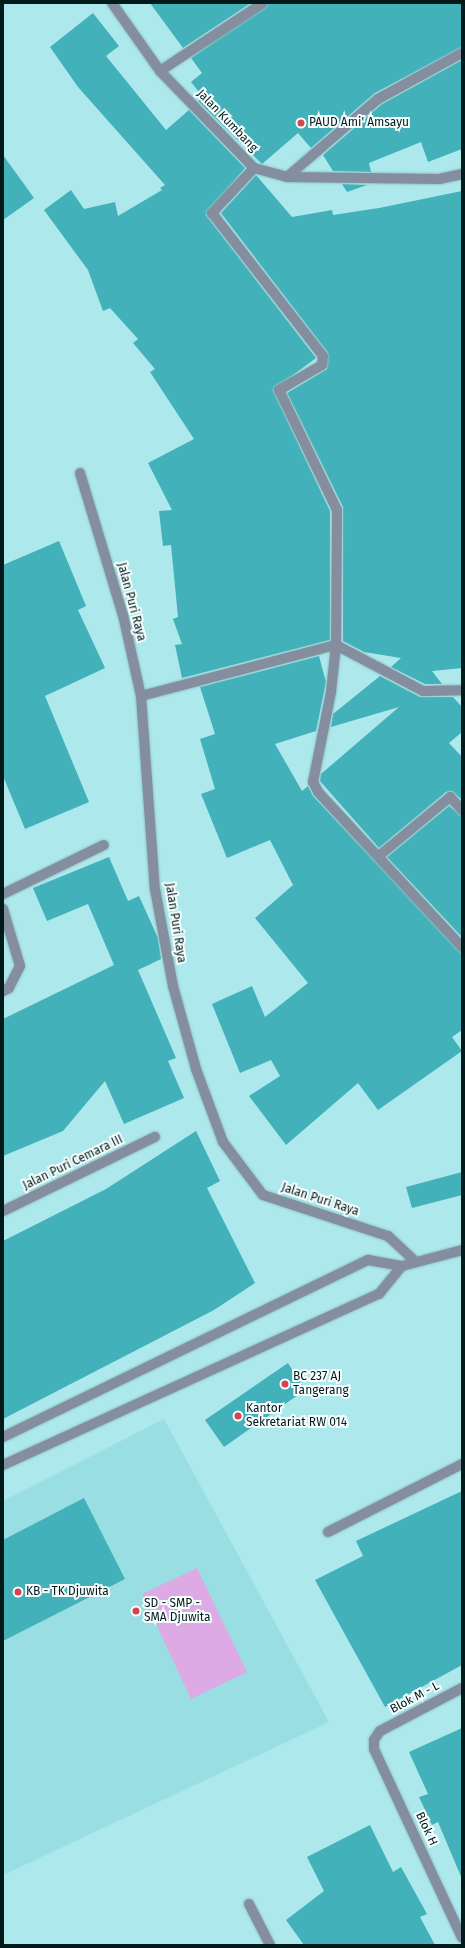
<!DOCTYPE html>
<style>
body{margin:0}
#map{position:relative;width:465px;height:1948px;overflow:hidden;background:#ade8ec;font-family:"Fira Sans",sans-serif}
div>[style]{position:absolute}
.built>*{inset:0;background:#98dee3}
.water>*{inset:0;background:#ddaae6}
.building>*{inset:0;background:#42b1b9}
.roads{filter:drop-shadow(0 0 1px #8ec3c6) drop-shadow(0 0 1px #8ec3c6)}
.street>*{height:10px;margin:-5px;padding:0 5px;transform-origin:5px;border-radius:5px;background:#858e9f}
.dots>*{width:11px;height:11px;translate:-50% -50%;box-sizing:border-box;border:2px solid #f8fefe;border-radius:50%}
span{translate:-50% -50%;white-space:nowrap;text-align:center;line-height:1.15;-webkit-text-stroke:4px #f8fefe;paint-order:stroke}
.street-label{font-size:12px;color:#031a1b}
.poi-label{font-size:12px;color:#031a1b}
.left{translate:0 -50%;text-align:left}
.frame{position:absolute;inset:0;border:4px solid #031a1b;pointer-events:none}
</style>
<div id="map">
<div class="built">
<i style="clip-path:polygon(164px 1419px,329px 1722px,3px 1875px,3px 1501px)"></i>
</div>
<div class="water">
<i style="clip-path:polygon(197px 1568px,247px 1672px,191px 1699px,142px 1594px)"></i>
</div>
<div class="building">
<i style="clip-path:polygon(150px 3px,251px 3px,183px 48px)"></i>
<i style="clip-path:polygon(269px 3px,462px 3px,462px 47px,375px 93px,311px 148px,298px 133px,262px 164px,198px 101px,203px 97px,191px 82px,202px 73px,191px 58px)"></i>
<i style="clip-path:polygon(93px 13px,119px 46px,106px 56px,166px 130px,189px 110px,245px 168px,206px 215px,316px 358px,273px 390px,330px 511px,330px 640px,182px 678px,175px 645px,182px 644px,173px 619px,178px 617px,171px 545px,163px 546px,159px 511px,172px 510px,148px 463px,194px 439px,150px 372px,155px 369px,133px 343px,138px 339px,110px 308px,103px 311px,88px 270px,44px 210px,71px 190px,84px 209px,115px 202px,118px 216px,162px 190px,160px 188px,165px 185px,78px 87px,50px 47px)"></i>
<i style="clip-path:polygon(462px 60px,462px 149px,428px 162px,421px 142px,369px 163px,371px 172px,333px 171px,323px 155px,382px 104px)"></i>
<i style="clip-path:polygon(3px 155px,34px 198px,3px 220px)"></i>
<i style="clip-path:polygon(256px 175px,292px 217px,332px 210px,333px 215px,379px 208px,462px 191px,462px 668px,432px 671px,442px 684px,425px 684px,391px 667px,401px 658px,364px 652px,343px 641px,343px 507px,287px 393px,327px 369px,328px 353px,221px 213px)"></i>
<i style="clip-path:polygon(342px 184px,367px 185px,347px 192px)"></i>
<i style="clip-path:polygon(59px 541px,86px 606px,78px 610px,105px 668px,45px 696px,89px 802px,25px 829px,3px 776px,3px 565px)"></i>
<i style="clip-path:polygon(319px 656px,326px 682px,316px 731px,275px 744px,302px 791px,308px 786px,313px 796px,462px 953px,462px 1030px,452px 1037px,462px 1051px,378px 1110px,358px 1083px,286px 1145px,249px 1096px,280px 1076px,271px 1060px,240px 1073px,212px 1004px,252px 986px,265px 1017px,308px 983px,255px 918px,293px 885px,270px 840px,227px 858px,201px 794px,215px 789px,200px 739px,215px 734px,200px 687px)"></i>
<i style="clip-path:polygon(380px 676px,420px 697px,453px 697px,462px 707px,462px 732px,449px 743px,462px 757px,462px 800px,452px 791px,446px 792px,379px 848px,320px 781px,321px 774px,399px 707px,331px 727px,333px 714px)"></i>
<i style="clip-path:polygon(449px 806px,462px 816px,462px 937px,387px 857px)"></i>
<i style="clip-path:polygon(109px 857px,128px 901px,139px 896px,158px 938px,161px 959px,138px 970px,176px 1058px,168px 1061px,184px 1098px,124px 1124px,105px 1081px,63px 1131px,3px 1156px,3px 1019px,114px 965px,88px 904px,47px 921px,33px 888px)"></i>
<i style="clip-path:polygon(196px 1131px,220px 1181px,207px 1188px,255px 1283px,214px 1310px,3px 1419px,3px 1241px,106px 1189px)"></i>
<i style="clip-path:polygon(462px 1172px,462px 1195px,412px 1208px,406px 1187px)"></i>
<i style="clip-path:polygon(288px 1363px,305px 1390px,224px 1447px,205px 1420px)"></i>
<i style="clip-path:polygon(462px 1491px,462px 1665px,385px 1707px,315px 1580px,363px 1556px,356px 1541px)"></i>
<i style="clip-path:polygon(84px 1498px,125px 1579px,3px 1641px,3px 1540px)"></i>
<i style="clip-path:polygon(462px 1728px,462px 1879px,438px 1822px,432px 1825px,419px 1797px,428px 1794px,409px 1752px)"></i>
<i style="clip-path:polygon(370px 1825px,393px 1872px,401px 1867px,427px 1914px,420px 1917px,435px 1945px,304px 1945px,286px 1920px,324px 1891px,307px 1857px)"></i>
</div>
<div class="roads">
<div class="street">
<i style="left:112px;top:3px;width:83px;rotate:54.8deg"></i>
<i style="left:160px;top:71px;width:135px;rotate:45.9deg"></i>
<i style="left:254px;top:168px;width:34px;rotate:15deg"></i>
<i style="left:287px;top:177px;width:152px;rotate:0.8deg"></i>
<i style="left:439px;top:179px;width:24px;rotate:-12deg"></i>
<i style="left:160px;top:71px;width:123px;rotate:-33.4deg"></i>
<i style="left:254px;top:168px;width:62px;rotate:133deg"></i>
<i style="left:212px;top:213px;width:181px;rotate:52.2deg"></i>
<i style="left:323px;top:356px;width:9px;rotate:96deg"></i>
<i style="left:322px;top:365px;width:50px;rotate:149.8deg"></i>
<i style="left:279px;top:390px;width:133px;rotate:64.2deg"></i>
<i style="left:337px;top:510px;width:135px;rotate:90.4deg"></i>
<i style="left:336px;top:645px;width:47px;rotate:96.1deg"></i>
<i style="left:331px;top:692px;width:92px;rotate:101.3deg"></i>
<i style="left:313px;top:782px;width:11px;rotate:63deg"></i>
<i style="left:318px;top:792px;width:212px;rotate:47.1deg"></i>
<i style="left:287px;top:177px;width:120px;rotate:-40.6deg"></i>
<i style="left:378px;top:99px;width:96px;rotate:-28.7deg"></i>
<i style="left:80px;top:473px;width:148px;rotate:73.2deg"></i>
<i style="left:123px;top:615px;width:83px;rotate:77.5deg"></i>
<i style="left:141px;top:696px;width:194px;rotate:85.9deg"></i>
<i style="left:155px;top:889px;width:99px;rotate:79.5deg"></i>
<i style="left:173px;top:986px;width:86px;rotate:74.5deg"></i>
<i style="left:196px;top:1069px;width:78px;rotate:69.7deg"></i>
<i style="left:223px;top:1142px;width:66px;rotate:53deg"></i>
<i style="left:263px;top:1195px;width:132px;rotate:18.2deg"></i>
<i style="left:388px;top:1236px;width:38px;rotate:43deg"></i>
<i style="left:141px;top:696px;width:202px;rotate:-14.7deg"></i>
<i style="left:336px;top:645px;width:98px;rotate:27.9deg"></i>
<i style="left:423px;top:691px;width:39px;rotate:-1deg"></i>
<i style="left:380px;top:855px;width:91px;rotate:-39.6deg"></i>
<i style="left:450px;top:797px;width:18px;rotate:47deg"></i>
<i style="left:3px;top:894px;width:112px;rotate:-25.9deg"></i>
<i style="left:3px;top:909px;width:59px;rotate:73.4deg"></i>
<i style="left:20px;top:966px;width:25px;rotate:117deg"></i>
<i style="left:9px;top:988px;width:7px;rotate:153deg"></i>
<i style="left:3px;top:1211px;width:169px;rotate:-26deg"></i>
<i style="left:3px;top:1437px;width:406px;rotate:-25.9deg"></i>
<i style="left:368px;top:1260px;width:35px;rotate:10deg"></i>
<i style="left:402px;top:1266px;width:62px;rotate:-14.9deg"></i>
<i style="left:3px;top:1465px;width:413px;rotate:-24.5deg"></i>
<i style="left:379px;top:1294px;width:36px;rotate:-51deg"></i>
<i style="left:328px;top:1532px;width:150px;rotate:-26.9deg"></i>
<i style="left:462px;top:1688px;width:93px;rotate:152.3deg"></i>
<i style="left:380px;top:1731px;width:11px;rotate:124deg"></i>
<i style="left:374px;top:1740px;width:9px;rotate:90deg"></i>
<i style="left:374px;top:1749px;width:208px;rotate:65deg"></i>
<i style="left:249px;top:1904px;width:46px;rotate:62.9deg"></i>
</div>
</div>
<div class="dots">
<i style="left:301px;top:123px;background:#d5454d"></i>
<i style="left:285px;top:1384px;background:#d5454d"></i>
<i style="left:238px;top:1416px;background:#d5454d"></i>
<i style="left:18px;top:1592px;background:#d5454d"></i>
<i style="left:136px;top:1611px;background:#d5454d"></i>
</div>
<div class="street-label">
<span style="left:227px;top:121px;rotate:46deg">Jalan Kumbang</span>
<span style="left:131px;top:602px;rotate:75deg">Jalan Puri Raya</span>
<span style="left:175px;top:923px;rotate:81deg">Jalan Puri Raya</span>
<span style="left:73px;top:1163px;rotate:-26deg">Jalan Puri Cemara III</span>
<span style="left:320px;top:1200px;rotate:18deg">Jalan Puri Raya</span>
<span style="left:415px;top:1698px;rotate:-28deg">Blok M - L</span>
<span style="left:426px;top:1829px;rotate:65deg">Blok H</span>
</div>
<div class="poi-label">
<span class="left" style="left:309px;top:123px">PAUD Ami' Amsayu</span>
<span class="left" style="left:293px;top:1384px">BC 237 AJ<br>Tangerang</span>
<span class="left" style="left:246px;top:1416px">Kantor<br>Sekretariat RW 014</span>
<span class="left" style="left:26px;top:1592px">KB - TK Djuwita</span>
<span class="left" style="left:144px;top:1611px">SD - SMP -<br>SMA Djuwita</span>
</div>
<div class="frame"></div>
</div>
